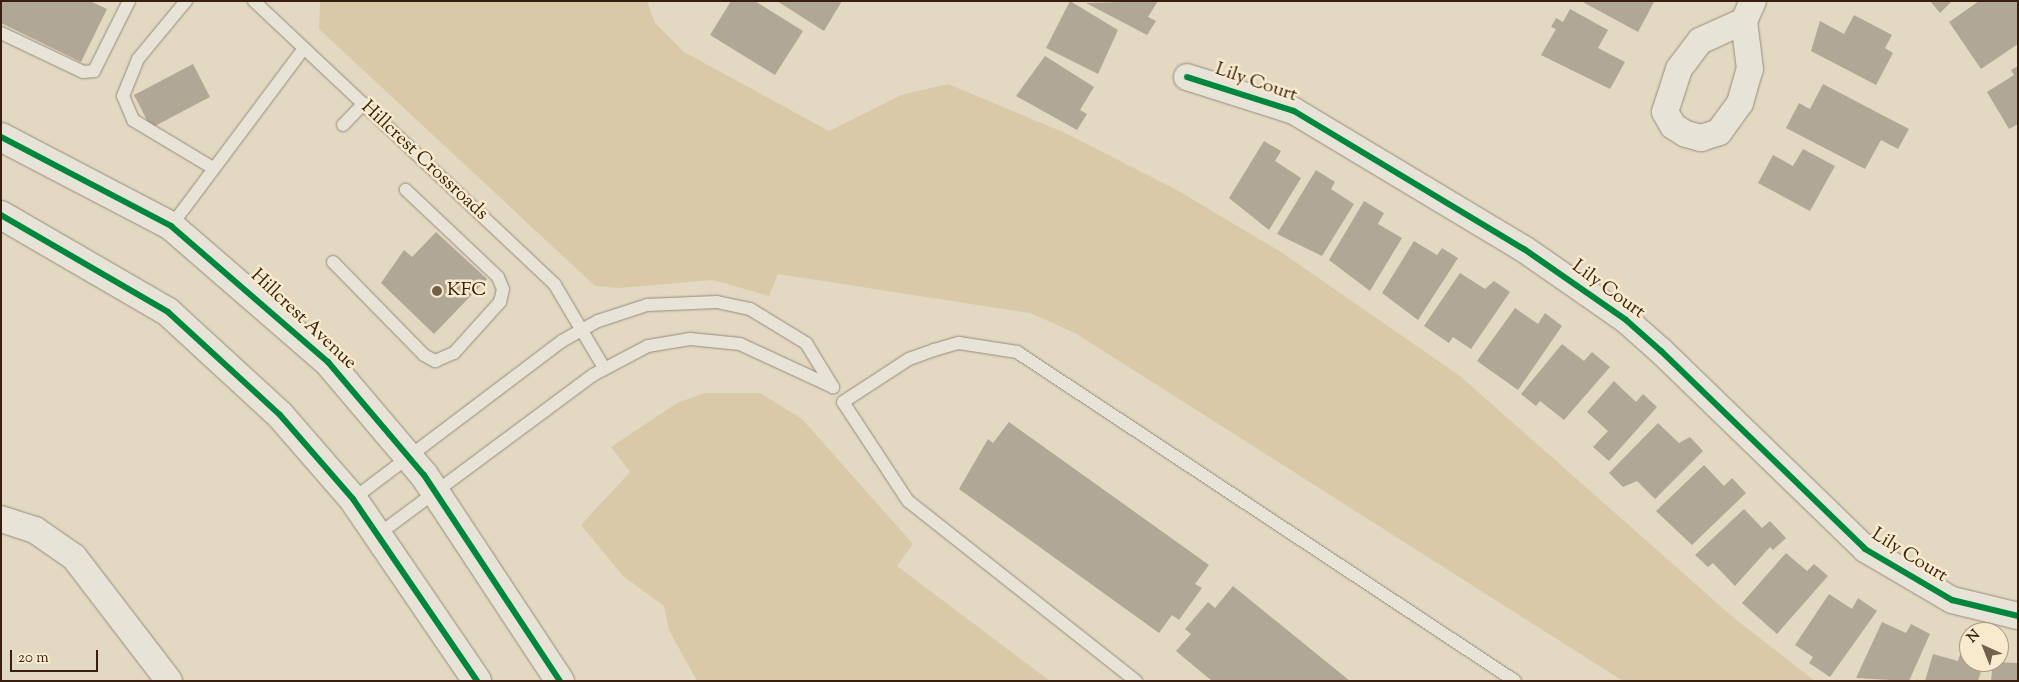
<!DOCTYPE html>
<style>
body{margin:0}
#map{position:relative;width:2019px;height:682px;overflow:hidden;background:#e3d8c1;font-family:"Sorts Mill Goudy",serif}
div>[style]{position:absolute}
.green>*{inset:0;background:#dac9a9}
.building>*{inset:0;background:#b0a797}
.roads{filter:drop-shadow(0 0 1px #968c7d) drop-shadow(0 0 1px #968c7d)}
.service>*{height:12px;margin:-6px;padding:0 6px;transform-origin:6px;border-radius:6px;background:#e8e3d7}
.minor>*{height:26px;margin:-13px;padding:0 13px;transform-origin:13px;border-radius:13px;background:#e8e3d7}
.secondary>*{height:28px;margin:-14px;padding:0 14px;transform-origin:14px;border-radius:14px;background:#e8e3d7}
.cycleway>*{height:6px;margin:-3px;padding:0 3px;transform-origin:3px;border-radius:3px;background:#00873e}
.dots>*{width:14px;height:14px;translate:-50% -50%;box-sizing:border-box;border:2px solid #f7eacd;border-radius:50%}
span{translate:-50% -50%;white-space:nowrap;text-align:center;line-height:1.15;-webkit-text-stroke:5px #f7eacd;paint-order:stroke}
.street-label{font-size:19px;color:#371e0e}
.poi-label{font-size:19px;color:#371e0e}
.left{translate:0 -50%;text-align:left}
.frame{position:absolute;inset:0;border:2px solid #371e0e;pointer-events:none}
.north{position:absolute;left:1959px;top:622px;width:50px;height:50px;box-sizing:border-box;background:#f7eacd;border:1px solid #aa9881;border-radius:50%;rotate:316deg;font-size:14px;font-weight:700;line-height:20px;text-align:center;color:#371e0e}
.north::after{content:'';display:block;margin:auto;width:18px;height:22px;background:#735f4d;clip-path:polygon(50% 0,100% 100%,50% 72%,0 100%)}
.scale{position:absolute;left:10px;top:650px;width:88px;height:22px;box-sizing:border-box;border:2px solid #371e0e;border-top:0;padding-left:6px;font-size:15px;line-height:18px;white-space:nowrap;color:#371e0e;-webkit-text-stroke:4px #f7eacd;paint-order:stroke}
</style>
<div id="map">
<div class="green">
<i style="clip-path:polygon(320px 1px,647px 1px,655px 23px,684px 52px,829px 131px,901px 95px,948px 84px,1063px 132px,1177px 190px,1281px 252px,1460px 376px,1734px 618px,1815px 681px,1623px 681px,1075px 333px,1030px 313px,778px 274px,769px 296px,713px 280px,619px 288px,595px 286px,319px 29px)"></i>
<i style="clip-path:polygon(705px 393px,760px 393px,802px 419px,913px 544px,897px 566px,1050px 681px,697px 681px,669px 630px,664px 606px,623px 576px,581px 525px,630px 472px,611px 447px,677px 403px)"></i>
</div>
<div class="building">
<i style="clip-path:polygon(1px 1px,90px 1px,107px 9px,81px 62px,1px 23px)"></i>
<i style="clip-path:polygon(731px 1px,755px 1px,803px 31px,775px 75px,710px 35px)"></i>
<i style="clip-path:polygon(777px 1px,842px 1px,824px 31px)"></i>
<i style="clip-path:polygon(1070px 1px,1118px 30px,1098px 74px,1046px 48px)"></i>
<i style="clip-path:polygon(1158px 1px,1148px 17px,1156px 21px,1147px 35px,1086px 3px)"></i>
<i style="clip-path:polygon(1581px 1px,1652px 1px,1654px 2px,1638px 32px)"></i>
<i style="clip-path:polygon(1930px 1px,1952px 1px,1940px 13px)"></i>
<i style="clip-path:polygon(1979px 1px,2018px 1px,2018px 44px,1981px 69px,1949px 22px)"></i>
<i style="clip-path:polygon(1570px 9px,1608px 30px,1598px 48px,1625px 62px,1610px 89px,1541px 55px,1556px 29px,1551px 27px,1556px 18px,1563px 22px)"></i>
<i style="clip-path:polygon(1854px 15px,1892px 35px,1885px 48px,1893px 53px,1876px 85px,1811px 51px,1820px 21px,1844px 34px)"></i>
<i style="clip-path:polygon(1045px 56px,1094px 87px,1080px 110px,1087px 114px,1077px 130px,1016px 96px)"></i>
<i style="clip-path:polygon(193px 64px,210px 97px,151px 128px,134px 95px)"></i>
<i style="clip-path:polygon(2018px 66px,2018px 124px,2009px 129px,1987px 92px,2014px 75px,2011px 70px)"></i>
<i style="clip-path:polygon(1823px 84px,1909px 129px,1898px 149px,1881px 140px,1865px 169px,1786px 128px,1799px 103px,1810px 109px)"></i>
<i style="clip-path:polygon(1264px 141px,1281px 151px,1275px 161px,1301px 178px,1269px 230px,1229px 198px)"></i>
<i style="clip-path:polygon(1803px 149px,1835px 166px,1810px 211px,1758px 183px,1773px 155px,1793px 166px)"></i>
<i style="clip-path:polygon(1316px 170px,1335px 182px,1331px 189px,1354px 204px,1322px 256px,1277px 234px)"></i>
<i style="clip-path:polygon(1364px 201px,1384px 213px,1378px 224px,1402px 238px,1370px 291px,1329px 260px)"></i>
<i style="clip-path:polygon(436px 232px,487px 279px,434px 334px,381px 283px,404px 250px,412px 257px)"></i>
<i style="clip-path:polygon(1414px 241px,1437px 255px,1442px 248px,1458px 258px,1418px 320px,1382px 293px)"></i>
<i style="clip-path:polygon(1460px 273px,1485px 289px,1494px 281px,1510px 292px,1471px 349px,1453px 337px,1449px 343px,1424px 326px)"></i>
<i style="clip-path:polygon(1515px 308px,1538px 324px,1545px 313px,1562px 326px,1518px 390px,1477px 361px)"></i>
<i style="clip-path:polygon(1562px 344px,1584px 361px,1592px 352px,1610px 367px,1564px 420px,1540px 401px,1536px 406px,1521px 394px)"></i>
<i style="clip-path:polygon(1614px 381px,1636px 402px,1643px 394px,1657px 407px,1609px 461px,1593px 447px,1608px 431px,1587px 412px)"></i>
<i style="clip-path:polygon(1009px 422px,1209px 565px,1195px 584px,1202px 588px,1179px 620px,1172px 615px,1159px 633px,959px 489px,988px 439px,993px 443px)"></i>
<i style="clip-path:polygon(1658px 423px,1679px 443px,1690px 437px,1703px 451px,1655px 499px,1637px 481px,1623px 487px,1609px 473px)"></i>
<i style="clip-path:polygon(1704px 465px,1724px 486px,1732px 478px,1746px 493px,1692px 545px,1656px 511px)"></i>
<i style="clip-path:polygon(1744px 509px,1762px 528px,1770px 521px,1786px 538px,1773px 550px,1770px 547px,1735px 586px,1713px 563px,1708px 567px,1695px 555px)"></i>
<i style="clip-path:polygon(1786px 553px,1807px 571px,1814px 564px,1828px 576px,1777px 634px,1742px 603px)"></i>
<i style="clip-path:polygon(1233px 586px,1350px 681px,1212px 681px,1176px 651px,1191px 634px,1185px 629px,1208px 602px,1215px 608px)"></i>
<i style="clip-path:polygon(1829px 594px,1852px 609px,1858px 598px,1877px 611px,1830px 677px,1809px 663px,1813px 657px,1795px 645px)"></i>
<i style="clip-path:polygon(1882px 622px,1906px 633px,1911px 624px,1930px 634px,1909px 681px,1856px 678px)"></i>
<i style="clip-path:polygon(1964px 642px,1969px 644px,1969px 662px,1984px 662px,1978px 681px,1925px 681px,1933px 654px,1958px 661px)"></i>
<i style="clip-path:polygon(1993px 662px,2018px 663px,2018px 681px,1991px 681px)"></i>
</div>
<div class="roads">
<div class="service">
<i style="left:186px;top:1px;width:75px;rotate:129.6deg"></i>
<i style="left:138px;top:59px;width:40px;rotate:112deg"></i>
<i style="left:123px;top:96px;width:26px;rotate:67deg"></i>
<i style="left:133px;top:120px;width:93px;rotate:31deg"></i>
<i style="left:254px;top:1px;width:414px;rotate:43.3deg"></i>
<i style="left:555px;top:285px;width:96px;rotate:59.4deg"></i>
<i style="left:1px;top:33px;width:91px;rotate:25.4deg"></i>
<i style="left:83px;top:72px;width:11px;rotate:-5deg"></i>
<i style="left:94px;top:71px;width:78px;rotate:-63.4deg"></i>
<i style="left:343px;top:125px;width:30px;rotate:-46deg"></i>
<i style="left:171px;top:226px;width:222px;rotate:-53.2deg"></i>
<i style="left:333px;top:262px;width:130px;rotate:45.6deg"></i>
<i style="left:424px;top:355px;width:13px;rotate:29deg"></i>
<i style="left:435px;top:361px;width:21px;rotate:-23deg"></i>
<i style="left:454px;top:353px;width:69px;rotate:-48deg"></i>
<i style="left:500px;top:302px;width:13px;rotate:-77deg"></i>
<i style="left:503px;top:289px;width:13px;rotate:-113deg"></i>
<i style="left:498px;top:277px;width:127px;rotate:-136.6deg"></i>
<i style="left:353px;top:499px;width:262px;rotate:-37.1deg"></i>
<i style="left:562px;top:341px;width:41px;rotate:-29.1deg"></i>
<i style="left:598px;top:321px;width:52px;rotate:-18.1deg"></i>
<i style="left:647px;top:305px;width:70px;rotate:-2.5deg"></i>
<i style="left:717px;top:302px;width:34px;rotate:12deg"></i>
<i style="left:750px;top:309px;width:66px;rotate:31.3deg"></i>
<i style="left:806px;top:343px;width:52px;rotate:58.5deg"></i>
<i style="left:833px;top:387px;width:102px;rotate:-155.2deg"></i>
<i style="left:740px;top:344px;width:50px;rotate:-174.3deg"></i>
<i style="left:690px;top:339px;width:43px;rotate:170.5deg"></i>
<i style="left:648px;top:346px;width:62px;rotate:152.2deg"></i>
<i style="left:593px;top:375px;width:267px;rotate:143.4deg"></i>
<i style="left:1136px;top:681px;width:290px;rotate:-141.7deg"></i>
<i style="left:908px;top:501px;width:118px;rotate:-123.3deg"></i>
<i style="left:843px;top:402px;width:79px;rotate:-33.1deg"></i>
<i style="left:909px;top:359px;width:27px;rotate:-20deg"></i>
<i style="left:934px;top:350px;width:26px;rotate:-16deg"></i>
<i style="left:959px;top:343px;width:59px;rotate:8.8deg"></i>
<i style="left:1017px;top:352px;width:597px;rotate:33.45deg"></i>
</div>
<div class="minor">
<i style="left:1744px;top:21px;width:48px;rotate:155.6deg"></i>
<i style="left:1700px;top:41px;width:35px;rotate:127deg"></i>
<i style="left:1679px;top:69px;width:45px;rotate:108deg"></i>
<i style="left:1665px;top:112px;width:16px;rotate:60deg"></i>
<i style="left:1673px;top:126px;width:15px;rotate:32deg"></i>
<i style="left:1686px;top:134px;width:16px;rotate:15deg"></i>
<i style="left:1701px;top:138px;width:19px;rotate:-18deg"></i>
<i style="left:1719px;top:132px;width:36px;rotate:-54deg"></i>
<i style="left:1740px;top:103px;width:35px;rotate:-74deg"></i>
<i style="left:1750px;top:69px;width:48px;rotate:-97.1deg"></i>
<i style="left:1744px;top:21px;width:22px;rotate:-66deg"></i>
<i style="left:1187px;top:77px;width:112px;rotate:17.6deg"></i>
<i style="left:1294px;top:111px;width:268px;rotate:31deg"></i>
<i style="left:1524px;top:249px;width:124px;rotate:34.8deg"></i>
<i style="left:1626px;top:320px;width:47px;rotate:41.5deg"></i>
<i style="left:1661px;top:351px;width:284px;rotate:44.1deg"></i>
<i style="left:1865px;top:549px;width:101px;rotate:30.4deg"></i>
<i style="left:1952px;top:600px;width:68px;rotate:13.6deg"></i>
<i style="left:1px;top:519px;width:36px;rotate:18deg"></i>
<i style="left:35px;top:530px;width:47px;rotate:34.7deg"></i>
<i style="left:74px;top:557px;width:156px;rotate:52.5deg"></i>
</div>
<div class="secondary">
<i style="left:1px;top:137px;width:192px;rotate:27.6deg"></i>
<i style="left:171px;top:226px;width:208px;rotate:40.9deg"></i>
<i style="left:328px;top:362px;width:148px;rotate:49.7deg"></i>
<i style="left:424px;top:475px;width:247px;rotate:56.6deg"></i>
<i style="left:1px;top:215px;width:193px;rotate:30.1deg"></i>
<i style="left:168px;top:312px;width:152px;rotate:42.6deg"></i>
<i style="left:280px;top:415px;width:111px;rotate:49deg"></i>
<i style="left:353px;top:499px;width:220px;rotate:55.7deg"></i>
</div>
</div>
<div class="cycleway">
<i style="left:1187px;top:77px;width:112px;rotate:17.6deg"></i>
<i style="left:1294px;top:111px;width:268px;rotate:31deg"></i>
<i style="left:1524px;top:249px;width:124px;rotate:34.8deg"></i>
<i style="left:1626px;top:320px;width:47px;rotate:41.5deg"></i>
<i style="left:1661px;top:351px;width:284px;rotate:44.1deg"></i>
<i style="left:1865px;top:549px;width:101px;rotate:30.4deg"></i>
<i style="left:1952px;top:600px;width:68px;rotate:13.6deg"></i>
<i style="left:1px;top:137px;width:192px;rotate:27.6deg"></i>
<i style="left:171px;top:226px;width:208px;rotate:40.9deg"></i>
<i style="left:328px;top:362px;width:148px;rotate:49.7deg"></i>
<i style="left:424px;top:475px;width:247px;rotate:56.6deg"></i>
<i style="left:1px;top:215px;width:193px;rotate:30.1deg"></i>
<i style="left:168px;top:312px;width:152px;rotate:42.6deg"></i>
<i style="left:280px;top:415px;width:111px;rotate:49deg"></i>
<i style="left:353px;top:499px;width:220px;rotate:55.7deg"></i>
</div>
<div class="dots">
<i style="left:437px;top:291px;background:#735f4d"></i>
</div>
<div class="street-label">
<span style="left:1256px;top:83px;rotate:19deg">Lily Court</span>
<span style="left:424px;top:161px;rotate:43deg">Hillcrest Crossroads</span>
<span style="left:1608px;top:290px;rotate:36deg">Lily Court</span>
<span style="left:303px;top:320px;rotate:43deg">Hillcrest Avenue</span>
<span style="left:1909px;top:556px;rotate:32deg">Lily Court</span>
</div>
<div class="poi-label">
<span class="left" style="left:447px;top:291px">KFC</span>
</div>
<div class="frame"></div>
<div class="north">N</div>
<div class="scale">20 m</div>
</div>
